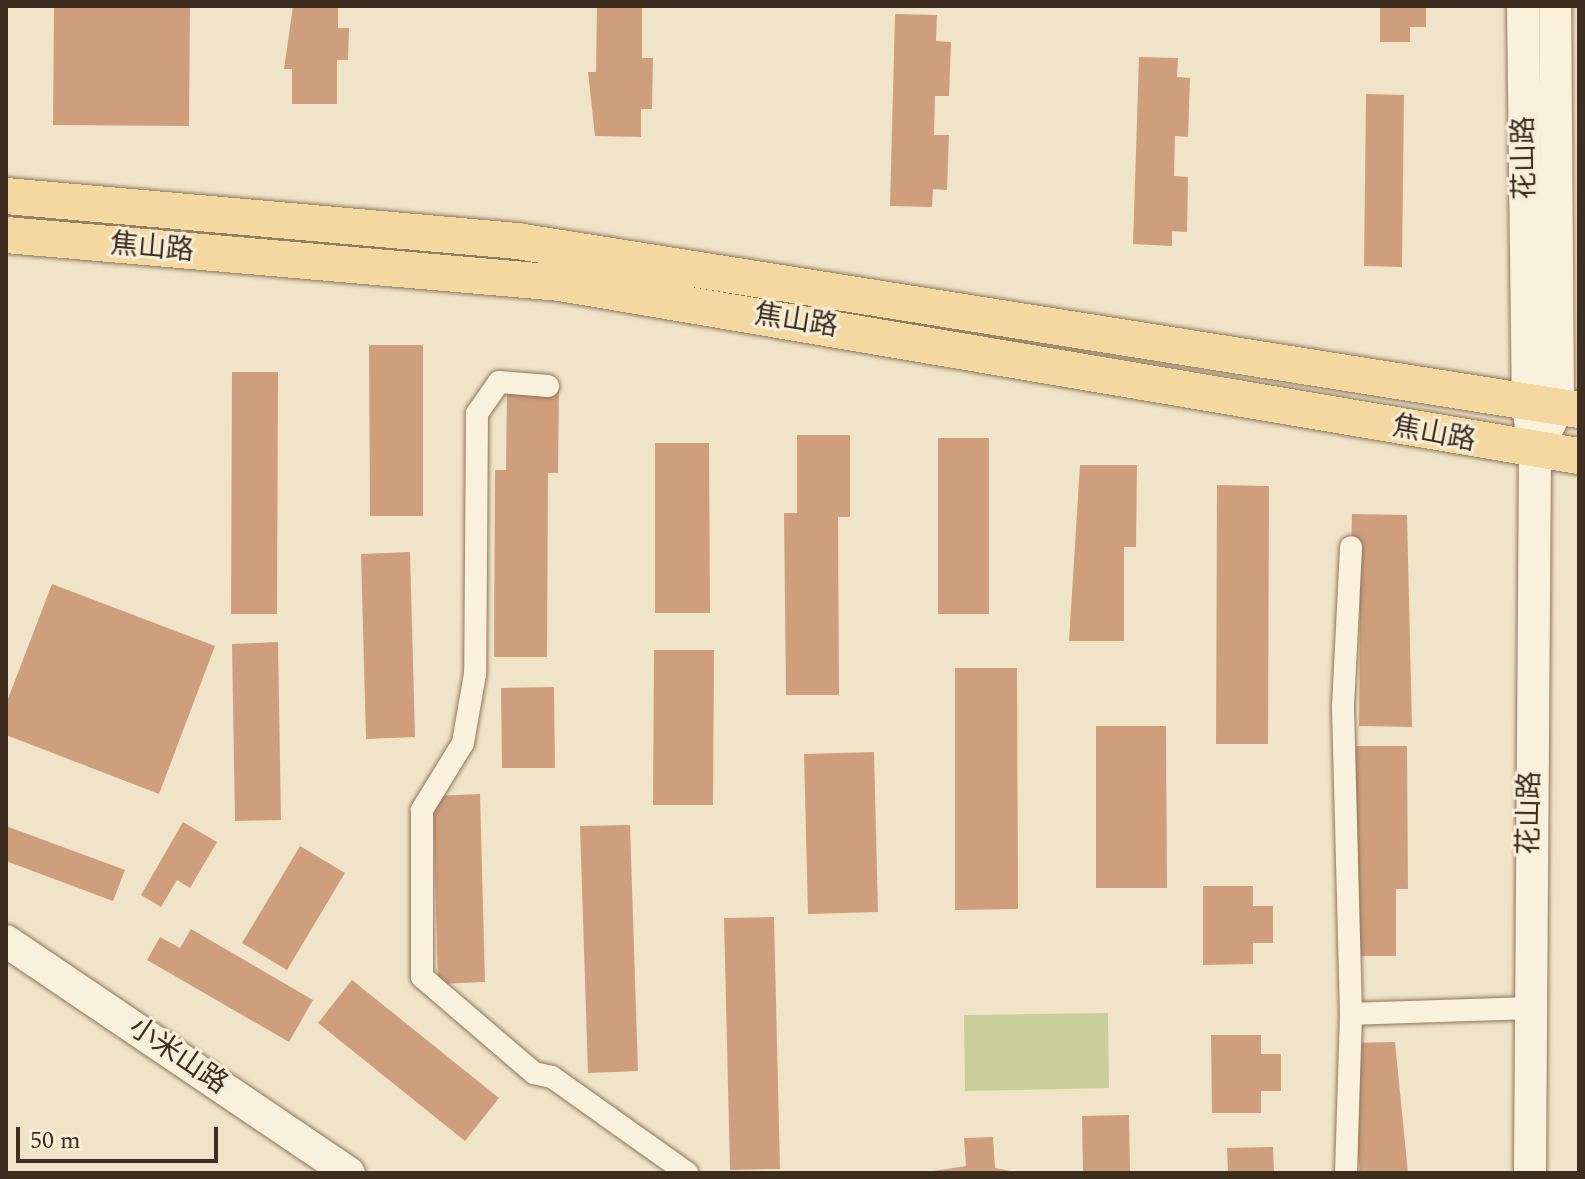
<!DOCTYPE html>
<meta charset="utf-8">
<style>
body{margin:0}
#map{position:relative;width:1585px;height:1179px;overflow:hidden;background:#f0e4c8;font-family:Spectral,"Noto Sans SC",serif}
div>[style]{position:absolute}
.green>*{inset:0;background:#c9cf9b}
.building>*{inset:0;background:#cf9f7d}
.roads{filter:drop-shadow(0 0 2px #8d765c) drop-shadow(0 0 2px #8d765c)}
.street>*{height:22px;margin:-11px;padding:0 11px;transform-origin:11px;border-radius:11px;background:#faf1dc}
.secondary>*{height:32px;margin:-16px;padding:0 16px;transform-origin:16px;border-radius:16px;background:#faf1dc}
.primary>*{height:36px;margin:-18px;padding:0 18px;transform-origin:18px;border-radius:18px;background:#f3d9a0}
span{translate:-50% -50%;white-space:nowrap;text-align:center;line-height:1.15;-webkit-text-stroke:6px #f7eed8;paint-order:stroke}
.street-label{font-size:28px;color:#3d2e20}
.frame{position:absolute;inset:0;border:8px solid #3d2e20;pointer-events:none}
.scale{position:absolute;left:16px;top:1127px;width:202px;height:36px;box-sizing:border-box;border:4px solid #3d2e20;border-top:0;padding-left:10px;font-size:24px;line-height:28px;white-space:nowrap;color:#3d2e20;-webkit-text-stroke:6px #f7eed8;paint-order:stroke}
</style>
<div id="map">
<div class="green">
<i style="clip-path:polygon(1108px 1013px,1109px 1088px,965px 1091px,964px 1015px)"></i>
</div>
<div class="building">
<i style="clip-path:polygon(54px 6px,190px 6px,189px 126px,53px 125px)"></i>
<i style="clip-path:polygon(293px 6px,338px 6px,338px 28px,349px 28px,348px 60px,337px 60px,337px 104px,292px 104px,292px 69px,284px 69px)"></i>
<i style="clip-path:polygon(597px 6px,642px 6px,642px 58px,653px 58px,652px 109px,641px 109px,641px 137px,595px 136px,588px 72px,596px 72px)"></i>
<i style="clip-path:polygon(1380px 6px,1426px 6px,1426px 27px,1410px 27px,1410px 42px,1380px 42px)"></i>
<i style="clip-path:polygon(895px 14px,937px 15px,936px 41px,951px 42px,949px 96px,935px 96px,934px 135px,949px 135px,947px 190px,933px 189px,932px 207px,890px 206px)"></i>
<i style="clip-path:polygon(1139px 57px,1178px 58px,1177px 77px,1190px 78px,1188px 137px,1175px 136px,1174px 176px,1188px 177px,1187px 232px,1172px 231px,1172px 246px,1133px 244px)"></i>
<i style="clip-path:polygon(1366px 94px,1404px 95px,1402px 267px,1364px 266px)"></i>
<i style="clip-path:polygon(369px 345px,423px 345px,423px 516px,370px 516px)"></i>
<i style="clip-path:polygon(232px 372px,278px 372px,277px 614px,231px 614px)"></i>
<i style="clip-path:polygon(507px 389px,559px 389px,558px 473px,548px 473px,547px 657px,494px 657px,495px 470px,506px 470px)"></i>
<i style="clip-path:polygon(797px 435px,850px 435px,850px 517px,838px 517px,839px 695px,786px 695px,784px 513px,797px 513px)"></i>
<i style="clip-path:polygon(938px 438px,989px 438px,989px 614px,938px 614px)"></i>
<i style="clip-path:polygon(655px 443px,709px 443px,710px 613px,655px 613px)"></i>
<i style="clip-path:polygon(1080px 465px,1137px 465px,1136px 547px,1124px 547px,1124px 641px,1069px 641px)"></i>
<i style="clip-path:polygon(1217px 485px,1269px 486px,1268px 744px,1216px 744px)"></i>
<i style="clip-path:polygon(1352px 514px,1407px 515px,1412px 727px,1359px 726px,1360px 591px,1350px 591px)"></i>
<i style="clip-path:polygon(410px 552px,415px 737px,366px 739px,361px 554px)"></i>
<i style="clip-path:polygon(52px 584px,215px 646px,159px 794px,6px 735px,6px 704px)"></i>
<i style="clip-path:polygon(278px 642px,281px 820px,235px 821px,232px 644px)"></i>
<i style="clip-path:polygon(654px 650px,714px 650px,713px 805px,653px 805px)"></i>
<i style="clip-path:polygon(955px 668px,1017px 668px,1018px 909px,955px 910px)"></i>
<i style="clip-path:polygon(554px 687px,555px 768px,502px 768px,501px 688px)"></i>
<i style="clip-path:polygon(1096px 726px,1166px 726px,1167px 888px,1096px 888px)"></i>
<i style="clip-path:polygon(1356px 746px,1407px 746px,1408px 889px,1396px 889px,1396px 956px,1343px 956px,1356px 888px)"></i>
<i style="clip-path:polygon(874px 752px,878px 912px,808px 914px,804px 754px)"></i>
<i style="clip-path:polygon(480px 794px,485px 982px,438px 984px,433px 796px)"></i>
<i style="clip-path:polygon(183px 822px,217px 842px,190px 888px,177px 880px,161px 907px,141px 895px)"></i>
<i style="clip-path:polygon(630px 825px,638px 1071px,588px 1073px,580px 826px)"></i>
<i style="clip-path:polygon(6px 826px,125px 870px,113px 901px,6px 861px)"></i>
<i style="clip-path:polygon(300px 846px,345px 873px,287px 970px,242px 943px)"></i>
<i style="clip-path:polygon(1203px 886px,1253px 886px,1253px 906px,1273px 906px,1273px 943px,1253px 943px,1253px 964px,1203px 965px)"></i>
<i style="clip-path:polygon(774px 917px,780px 1169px,730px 1170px,724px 918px)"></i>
<i style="clip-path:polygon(191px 929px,313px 1000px,289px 1042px,147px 960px,160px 937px,180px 948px)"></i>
<i style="clip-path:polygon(352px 980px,499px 1098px,465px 1141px,318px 1023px)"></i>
<i style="clip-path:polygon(1211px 1035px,1261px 1035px,1261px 1054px,1281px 1054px,1281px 1091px,1261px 1091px,1261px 1113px,1212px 1113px)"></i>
<i style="clip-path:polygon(1395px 1042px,1408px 1173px,1360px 1173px,1347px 1043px)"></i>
<i style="clip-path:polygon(1129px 1115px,1130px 1173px,1083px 1173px,1082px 1116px)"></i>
<i style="clip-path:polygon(993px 1137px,995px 1168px,1020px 1173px,921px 1173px,966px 1166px,964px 1138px)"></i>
<i style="clip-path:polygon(1273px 1147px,1274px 1173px,1228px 1173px,1227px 1148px)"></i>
</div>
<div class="roads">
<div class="street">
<i style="left:548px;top:386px;width:49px;rotate:-175.3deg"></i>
<i style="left:499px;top:382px;width:38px;rotate:125deg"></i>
<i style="left:477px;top:413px;width:261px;rotate:90.4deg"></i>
<i style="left:475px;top:674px;width:70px;rotate:99.9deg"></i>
<i style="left:463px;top:743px;width:79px;rotate:121.5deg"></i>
<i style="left:422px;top:810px;width:167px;rotate:90deg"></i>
<i style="left:422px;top:977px;width:148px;rotate:40.6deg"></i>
<i style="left:534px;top:1073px;width:18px;rotate:13deg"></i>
<i style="left:552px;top:1077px;width:166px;rotate:35.4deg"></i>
<i style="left:1351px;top:1014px;width:177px;rotate:-1.9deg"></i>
<i style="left:1346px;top:1173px;width:159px;rotate:-88.2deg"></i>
<i style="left:1351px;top:1014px;width:308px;rotate:-91.5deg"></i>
<i style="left:1343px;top:706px;width:159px;rotate:-87.1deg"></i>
</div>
<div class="secondary">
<i style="left:1523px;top:6px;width:401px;rotate:89.3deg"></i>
<i style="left:1528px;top:407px;width:47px;rotate:81.3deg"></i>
<i style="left:1535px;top:453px;width:720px;rotate:90.4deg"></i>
<i style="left:1547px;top:429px;width:24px;rotate:-62deg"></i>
<i style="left:1558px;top:408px;width:402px;rotate:-90.4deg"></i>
<i style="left:6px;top:941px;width:414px;rotate:34.1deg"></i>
</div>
<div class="primary">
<i style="left:6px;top:196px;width:513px;rotate:5.03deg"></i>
<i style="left:517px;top:241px;width:1075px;rotate:9.04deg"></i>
<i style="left:6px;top:235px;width:556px;rotate:4.95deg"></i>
<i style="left:560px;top:283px;width:1034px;rotate:9.64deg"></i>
</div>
</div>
<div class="street-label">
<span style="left:1525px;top:158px;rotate:-91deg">花山路</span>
<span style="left:152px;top:248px;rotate:5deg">焦山路</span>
<span style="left:796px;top:321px;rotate:9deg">焦山路</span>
<span style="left:1434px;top:434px;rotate:11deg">焦山路</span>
<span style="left:1530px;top:813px;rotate:-89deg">花山路</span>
<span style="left:178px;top:1056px;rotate:34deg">小米山路</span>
</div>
<div class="frame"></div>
<div class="scale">50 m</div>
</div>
